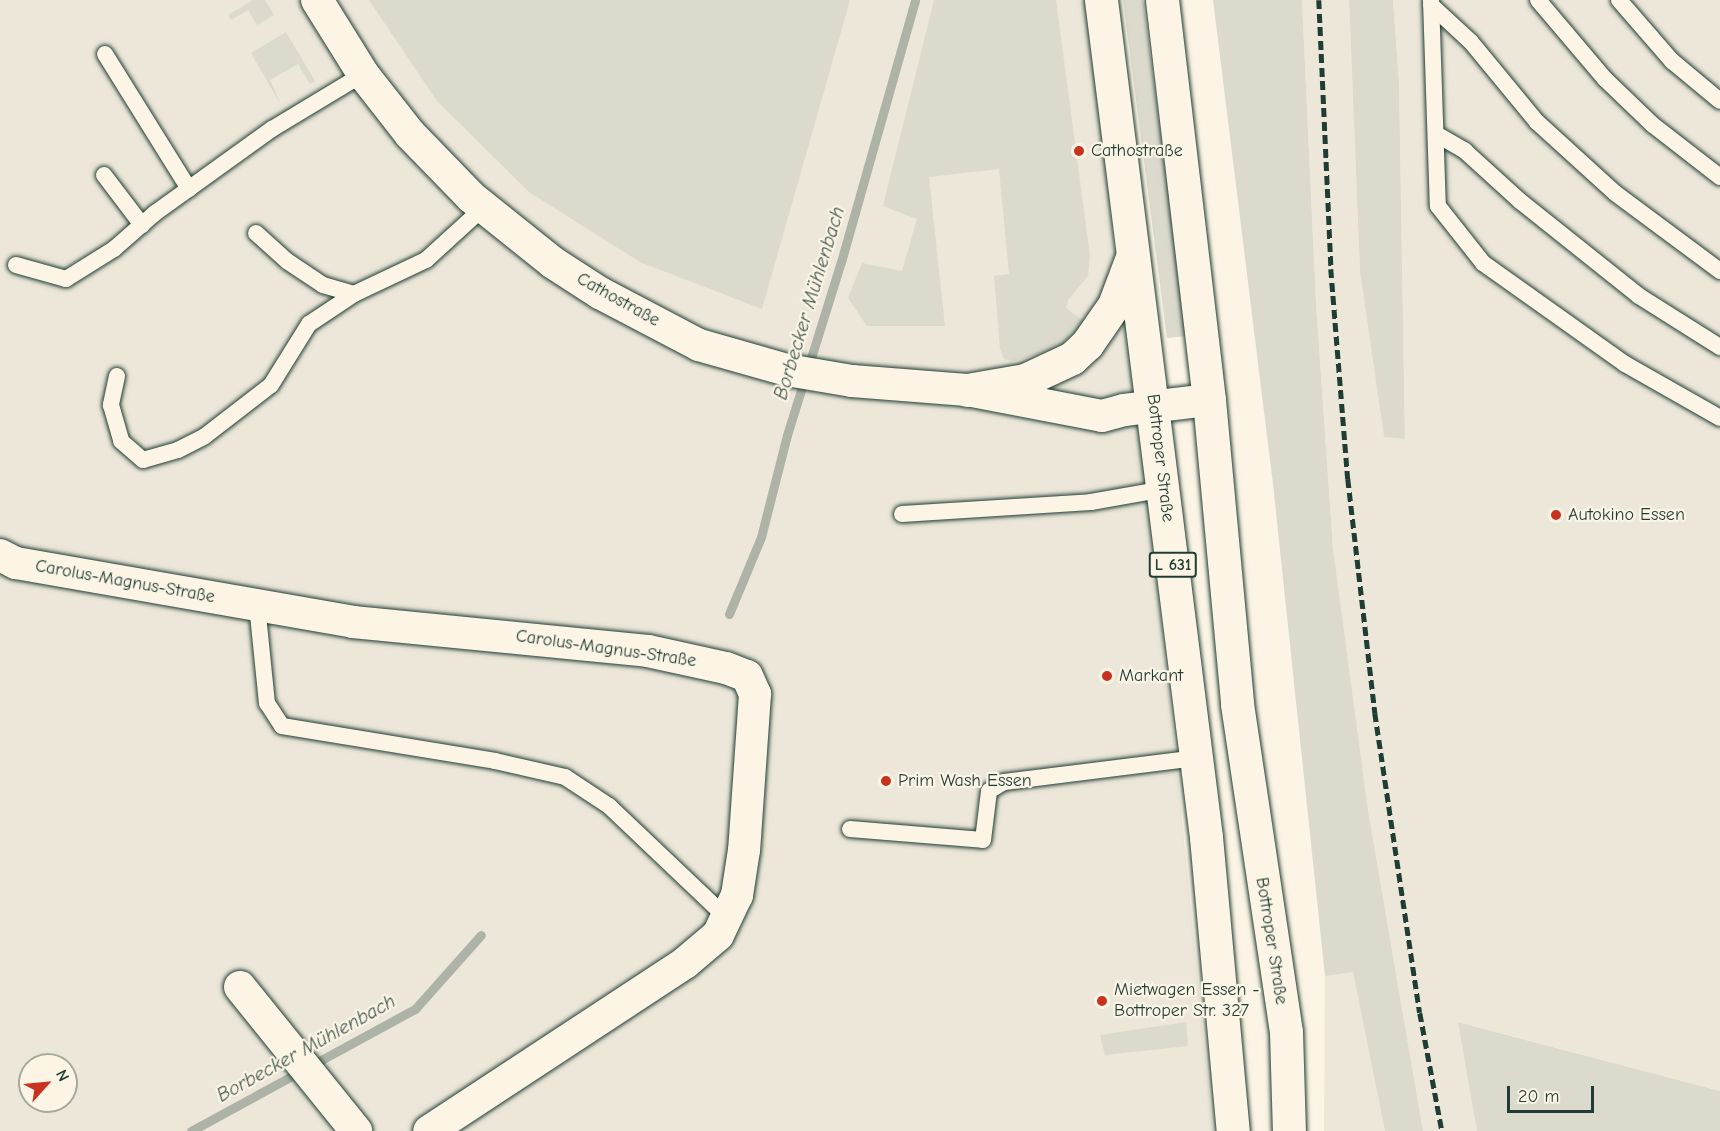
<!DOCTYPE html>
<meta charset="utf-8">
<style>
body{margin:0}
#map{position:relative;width:1720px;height:1131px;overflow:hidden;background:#fcf5e5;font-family:"Comic Neue",sans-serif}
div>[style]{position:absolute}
.built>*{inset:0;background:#ece7d8}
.green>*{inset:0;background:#dcdacc}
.stream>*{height:9px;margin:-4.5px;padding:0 4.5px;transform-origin:4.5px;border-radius:4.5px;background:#aeb3a7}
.roads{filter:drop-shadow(0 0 2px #1f3d34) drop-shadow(0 0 2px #1f3d34)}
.lane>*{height:16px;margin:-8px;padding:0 8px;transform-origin:8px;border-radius:8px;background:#fcf5e5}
.street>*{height:32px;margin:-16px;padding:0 16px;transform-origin:16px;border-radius:16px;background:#fcf5e5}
.primary>*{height:33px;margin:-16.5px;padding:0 16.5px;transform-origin:16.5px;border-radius:16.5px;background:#fcf5e5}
.rail>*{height:4.5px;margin-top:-2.25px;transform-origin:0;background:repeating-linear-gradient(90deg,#1f3d34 0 9px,transparent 0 13.5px)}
.dots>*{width:16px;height:16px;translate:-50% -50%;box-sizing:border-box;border:3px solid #fcf5e5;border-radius:50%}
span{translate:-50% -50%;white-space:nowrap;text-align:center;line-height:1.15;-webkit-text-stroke:4.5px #fcf5e5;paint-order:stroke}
.shield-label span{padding:2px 4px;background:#fcf5e5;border:2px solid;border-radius:4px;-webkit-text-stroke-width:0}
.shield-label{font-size:16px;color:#1f3d34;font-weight:700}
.poi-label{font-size:18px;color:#1f3d34}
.left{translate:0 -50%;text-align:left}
.street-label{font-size:18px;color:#1f3d34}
.water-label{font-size:20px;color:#435a51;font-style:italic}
.north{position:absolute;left:18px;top:1053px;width:60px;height:60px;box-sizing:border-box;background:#fcf5e5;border:2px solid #a4ab9e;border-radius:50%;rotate:63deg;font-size:16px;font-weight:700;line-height:24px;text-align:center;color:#1f3d34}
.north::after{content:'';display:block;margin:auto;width:21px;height:27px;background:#c8321e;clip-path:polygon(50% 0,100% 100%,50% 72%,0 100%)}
.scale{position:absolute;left:1507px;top:1086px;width:87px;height:27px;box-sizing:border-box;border:3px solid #1f3d34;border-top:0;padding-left:8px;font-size:18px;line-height:21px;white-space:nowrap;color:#1f3d34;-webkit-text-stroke:4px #fcf5e5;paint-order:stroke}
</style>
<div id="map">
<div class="built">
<i style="clip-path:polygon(evenodd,0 0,1089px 0,1114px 247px,1123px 281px,1172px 718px,1213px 1131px,0 1131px,0 0,30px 1065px,66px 1065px,66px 1101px,30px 1101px,30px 1065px)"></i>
<i style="clip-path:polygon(1302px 0,1349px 0,1360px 272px,1384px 437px,1405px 439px,1399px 82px,1393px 0,1720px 0,1720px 1091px,1459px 1022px,1477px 1131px,1423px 1131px,1368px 810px,1333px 548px,1316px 303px)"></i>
<i style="clip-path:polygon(1353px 971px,1385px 1131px,1324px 1131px,1325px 976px)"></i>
</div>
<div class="green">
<i style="clip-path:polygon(253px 0,265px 0,274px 15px,257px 25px,248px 10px,231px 20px,228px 15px)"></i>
<i style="clip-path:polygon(369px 0,850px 0,762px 309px,640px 262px,529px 192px,437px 101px)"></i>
<i style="clip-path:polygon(934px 0,1056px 0,1090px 256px,1088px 276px,1068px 300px,1066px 308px,1085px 322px,1057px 348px,1014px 361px,1004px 359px,1000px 349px,994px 276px,1009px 274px,999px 169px,929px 177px,945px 326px,867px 326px,848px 298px,862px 263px,902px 271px,917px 219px,883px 206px)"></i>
<i style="clip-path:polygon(1123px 0,1143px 0,1187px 336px,1167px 338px)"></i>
<i style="clip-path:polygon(1213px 0,1302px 0,1316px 303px,1333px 548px,1368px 810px,1423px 1131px,1385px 1131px,1353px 972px,1325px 976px,1273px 484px)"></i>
<i style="clip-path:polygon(1349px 0,1393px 0,1399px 82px,1405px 439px,1384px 437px,1360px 272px)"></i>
<i style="clip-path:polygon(286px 32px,315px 81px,310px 84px,298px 64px,270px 80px,281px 105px,251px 53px)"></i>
<i style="clip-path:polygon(1186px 1022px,1188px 1046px,1105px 1055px,1100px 1035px)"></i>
<i style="clip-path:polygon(1458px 1022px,1720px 1091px,1720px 1131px,1477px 1131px)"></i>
</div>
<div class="stream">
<i style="left:729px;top:614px;width:83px;rotate:-67.4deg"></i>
<i style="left:761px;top:537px;width:105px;rotate:-75.7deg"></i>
<i style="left:787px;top:435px;width:181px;rotate:-72.7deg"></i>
<i style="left:841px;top:262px;width:272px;rotate:-74.2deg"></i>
<i style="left:191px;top:1131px;width:255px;rotate:-28.6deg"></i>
<i style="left:415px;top:1009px;width:99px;rotate:-48.3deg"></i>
</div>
<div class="roads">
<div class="lane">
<i style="left:1431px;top:0;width:206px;rotate:88.1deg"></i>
<i style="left:1438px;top:206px;width:73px;rotate:51.7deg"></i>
<i style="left:1483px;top:263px;width:174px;rotate:35.4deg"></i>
<i style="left:1625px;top:364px;width:109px;rotate:29.6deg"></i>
<i style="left:1538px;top:0;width:104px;rotate:49.7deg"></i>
<i style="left:1605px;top:79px;width:66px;rotate:43.8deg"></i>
<i style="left:1653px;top:125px;width:85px;rotate:37.8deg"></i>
<i style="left:1619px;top:0;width:81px;rotate:49deg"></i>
<i style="left:1672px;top:61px;width:62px;rotate:39.8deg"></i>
<i style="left:1431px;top:5px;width:54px;rotate:42.8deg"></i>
<i style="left:1471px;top:42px;width:104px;rotate:50.5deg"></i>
<i style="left:1537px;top:122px;width:105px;rotate:42.3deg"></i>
<i style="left:1615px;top:193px;width:131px;rotate:36.6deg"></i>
<i style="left:105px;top:54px;width:159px;rotate:58.1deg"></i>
<i style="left:1436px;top:134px;width:34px;rotate:30deg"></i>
<i style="left:1465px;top:151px;width:74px;rotate:42.3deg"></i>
<i style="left:1520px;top:201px;width:152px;rotate:38.6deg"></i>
<i style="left:1639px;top:296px;width:96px;rotate:32.2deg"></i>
<i style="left:104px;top:175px;width:63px;rotate:52.8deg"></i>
<i style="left:256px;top:233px;width:42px;rotate:42.1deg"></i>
<i style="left:287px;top:261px;width:43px;rotate:33.7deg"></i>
<i style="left:323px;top:285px;width:32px;rotate:16deg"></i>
<i style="left:16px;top:265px;width:52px;rotate:15.6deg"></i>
<i style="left:66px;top:279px;width:57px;rotate:-32deg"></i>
<i style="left:114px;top:249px;width:55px;rotate:-41.3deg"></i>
<i style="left:155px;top:213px;width:144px;rotate:-35.7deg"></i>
<i style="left:272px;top:129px;width:106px;rotate:-31.1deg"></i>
<i style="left:117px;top:376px;width:30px;rotate:102deg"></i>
<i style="left:111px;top:405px;width:37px;rotate:74deg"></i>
<i style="left:121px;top:441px;width:29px;rotate:41deg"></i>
<i style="left:143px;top:460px;width:36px;rotate:-16deg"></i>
<i style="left:178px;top:450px;width:30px;rotate:-27deg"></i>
<i style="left:205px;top:436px;width:83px;rotate:-37.7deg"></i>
<i style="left:271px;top:385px;width:72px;rotate:-58.1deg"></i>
<i style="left:309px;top:324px;width:54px;rotate:-33.7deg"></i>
<i style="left:354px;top:294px;width:80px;rotate:-25.3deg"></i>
<i style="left:426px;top:260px;width:77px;rotate:-42.4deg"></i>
<i style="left:902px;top:514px;width:189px;rotate:-3.6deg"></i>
<i style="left:1091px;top:502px;width:74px;rotate:-10.1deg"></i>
<i style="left:257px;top:605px;width:99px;rotate:84.2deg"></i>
<i style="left:267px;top:703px;width:27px;rotate:57deg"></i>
<i style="left:282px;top:726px;width:216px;rotate:9.3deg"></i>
<i style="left:495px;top:761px;width:72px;rotate:12.9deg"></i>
<i style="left:565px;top:777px;width:53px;rotate:33.4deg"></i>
<i style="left:609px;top:806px;width:161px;rotate:43.5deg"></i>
<i style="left:850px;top:829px;width:133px;rotate:4.7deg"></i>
<i style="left:983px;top:840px;width:49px;rotate:-83deg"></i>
<i style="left:989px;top:791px;width:17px;rotate:-31deg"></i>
<i style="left:1004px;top:782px;width:193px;rotate:-7.1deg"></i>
</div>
<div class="street">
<i style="left:317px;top:0;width:87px;rotate:58.1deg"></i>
<i style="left:363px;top:74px;width:76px;rotate:51.9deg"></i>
<i style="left:410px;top:134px;width:88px;rotate:45.9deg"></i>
<i style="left:471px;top:197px;width:104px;rotate:38.7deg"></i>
<i style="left:552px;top:262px;width:57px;rotate:32.9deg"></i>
<i style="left:600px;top:293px;width:112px;rotate:27.7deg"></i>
<i style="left:699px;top:345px;width:91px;rotate:15.9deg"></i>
<i style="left:787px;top:370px;width:66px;rotate:9.6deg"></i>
<i style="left:852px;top:381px;width:115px;rotate:4.5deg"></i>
<i style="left:967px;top:390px;width:137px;rotate:10.9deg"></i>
<i style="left:1102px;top:416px;width:23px;rotate:-15deg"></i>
<i style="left:1124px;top:410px;width:86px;rotate:-6.7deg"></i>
<i style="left:0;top:555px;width:18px;rotate:27deg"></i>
<i style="left:16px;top:563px;width:342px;rotate:9.9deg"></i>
<i style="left:353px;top:622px;width:296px;rotate:5.6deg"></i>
<i style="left:648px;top:651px;width:80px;rotate:12.3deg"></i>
<i style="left:726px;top:668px;width:22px;rotate:21deg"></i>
<i style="left:747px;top:676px;width:20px;rotate:66deg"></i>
<i style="left:755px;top:694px;width:156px;rotate:94deg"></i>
<i style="left:744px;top:850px;width:46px;rotate:98.8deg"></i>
<i style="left:737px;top:895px;width:44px;rotate:115.4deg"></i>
<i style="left:718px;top:935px;width:43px;rotate:139.7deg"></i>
<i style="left:685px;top:963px;width:306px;rotate:146.7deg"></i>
<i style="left:240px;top:987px;width:185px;rotate:51.1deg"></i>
</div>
<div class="primary">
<i style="left:1101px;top:0;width:844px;rotate:82.85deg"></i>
<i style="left:1206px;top:837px;width:295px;rotate:84.8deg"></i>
<i style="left:1162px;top:0;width:403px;rotate:83.3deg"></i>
<i style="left:1209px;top:400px;width:305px;rotate:84.7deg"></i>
<i style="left:1237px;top:704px;width:332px;rotate:81.5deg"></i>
<i style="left:1286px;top:1032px;width:99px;rotate:88.3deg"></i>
<i style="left:967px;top:390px;width:59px;rotate:-9.8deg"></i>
<i style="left:1025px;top:380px;width:52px;rotate:-25.1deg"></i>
<i style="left:1072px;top:358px;width:21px;rotate:-43deg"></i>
<i style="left:1087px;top:344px;width:47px;rotate:-55.3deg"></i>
<i style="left:1114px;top:305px;width:51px;rotate:-69.4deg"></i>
</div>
</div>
<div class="rail">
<i style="left:1319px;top:0;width:269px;rotate:87.4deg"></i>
<i style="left:1331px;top:269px;width:211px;rotate:85.4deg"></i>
<i style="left:1348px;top:479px;width:236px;rotate:83.4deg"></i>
<i style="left:1375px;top:713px;width:303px;rotate:81.5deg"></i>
<i style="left:1420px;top:1013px;width:120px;rotate:79.4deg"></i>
</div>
<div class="dots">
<i style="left:1079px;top:151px;background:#c8321e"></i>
<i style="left:1556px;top:515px;background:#c8321e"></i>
<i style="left:1107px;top:676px;background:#c8321e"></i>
<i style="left:886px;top:781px;background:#c8321e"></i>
<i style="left:1102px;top:1001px;background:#c8321e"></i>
</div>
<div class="shield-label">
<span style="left:1173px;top:565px">L 631</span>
</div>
<div class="poi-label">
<span class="left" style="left:1091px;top:151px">Cathostraße</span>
<span class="left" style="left:1568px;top:515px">Autokino Essen</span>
<span class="left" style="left:1119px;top:676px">Markant</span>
<span class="left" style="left:898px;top:781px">Prim Wash Essen</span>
<span class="left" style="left:1114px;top:1001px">Mietwagen Essen -<br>Bottroper Str. 327</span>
</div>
<div class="street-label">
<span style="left:618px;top:300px;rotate:29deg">Cathostraße</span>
<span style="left:1160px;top:458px;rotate:83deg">Bottroper Straße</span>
<span style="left:125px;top:582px;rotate:10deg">Carolus-Magnus-Straße</span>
<span style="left:606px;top:649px;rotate:8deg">Carolus-Magnus-Straße</span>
<span style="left:1271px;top:941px;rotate:81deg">Bottroper Straße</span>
</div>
<div class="water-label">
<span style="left:809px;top:303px;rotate:-73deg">Borbecker Mühlenbach</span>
<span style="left:306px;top:1048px;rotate:-29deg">Borbecker Mühlenbach</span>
</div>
<div class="north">N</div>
<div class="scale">20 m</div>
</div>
